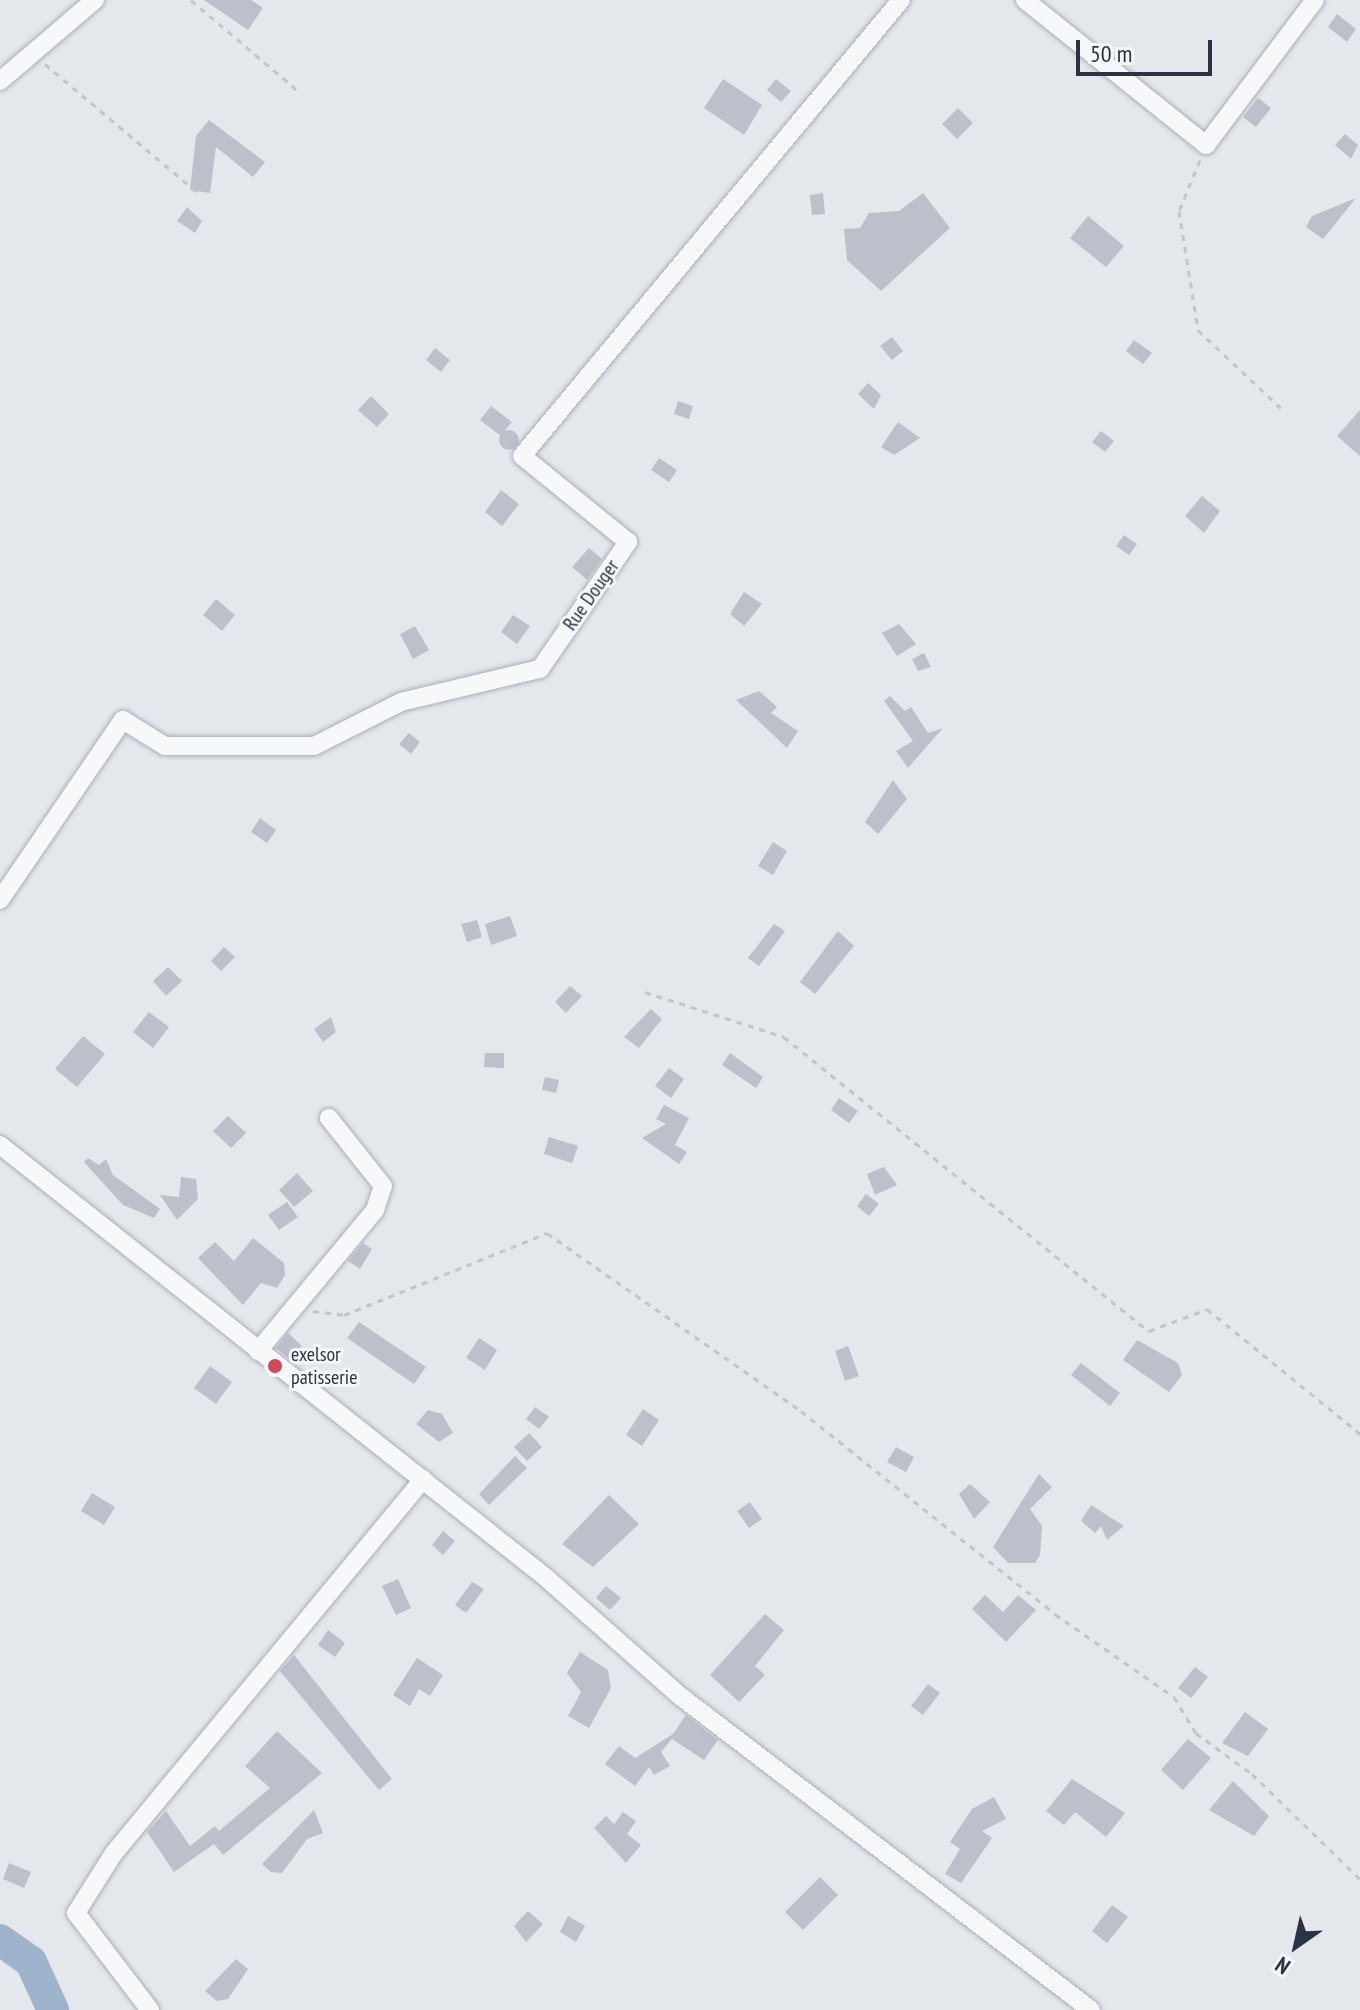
<!DOCTYPE html>
<style>
body{margin:0}
#map{position:relative;width:1360px;height:2010px;overflow:hidden;background:#e4e7ec;font-family:"PT Sans Narrow",sans-serif}
div>[style]{position:absolute}
.river>*{height:32px;margin:-16px;padding:0 16px;transform-origin:16px;border-radius:16px;background:#9fb4cc}
.building>*{inset:0;background:#bbc0ca}
.round{border-radius:50%}
.path>*{height:3px;margin-top:-1.5px;transform-origin:0;background:repeating-linear-gradient(90deg,#c2c5cb 0 6px,transparent 0 12px)}
.roads{filter:drop-shadow(0 0 2px #a9aeb7) drop-shadow(0 0 2px #a9aeb7)}
.minor>*{height:18px;margin:-9px;padding:0 9px;transform-origin:9px;border-radius:9px;background:#f7f8fa}
.dots>*{width:22px;height:22px;translate:-50% -50%;box-sizing:border-box;border:4px solid #f4f6f9;border-radius:50%}
span{translate:-50% -50%;white-space:nowrap;text-align:center;line-height:1.15;-webkit-text-stroke:6px #f4f6f9;paint-order:stroke}
.street-label{font-size:20px;color:#2b3445}
.poi-label{font-size:20px;color:#2b3445}
.left{translate:0 -50%;text-align:left}
.north{position:absolute;left:1256px;top:1906px;width:80px;height:80px;-webkit-text-stroke:6px #f4f6f9;paint-order:stroke;rotate:214deg;font-size:22px;font-weight:700;line-height:32px;text-align:center;color:#2b3445}
.north::after{content:'';display:block;margin:auto;width:28px;height:36px;background:#2b3445;clip-path:polygon(50% 0,100% 100%,50% 72%,0 100%)}
.scale{position:absolute;left:1076px;top:40px;width:136px;height:36px;box-sizing:border-box;border:4px solid #2b3445;border-top:0;padding-left:10px;font-size:24px;line-height:28px;white-space:nowrap;color:#2b3445;-webkit-text-stroke:6px #f4f6f9;paint-order:stroke}
</style>
<div id="map">
<div class="river">
<i style="left:0;top:1940px;width:38px;rotate:35deg"></i>
<i style="left:31px;top:1962px;width:53px;rotate:65.4deg"></i>
</div>
<div class="building">
<i style="clip-path:polygon(204px 0,251px 0,263px 8px,248px 30px)"></i>
<i style="clip-path:polygon(1337px 14px,1356px 29px,1347px 42px,1328px 27px)"></i>
<i style="clip-path:polygon(723px 79px,762px 105px,744px 135px,704px 108px)"></i>
<i style="clip-path:polygon(776px 79px,791px 91px,781px 102px,767px 90px)"></i>
<i style="clip-path:polygon(1258px 98px,1271px 108px,1256px 127px,1243px 117px)"></i>
<i style="clip-path:polygon(958px 108px,973px 123px,957px 139px,942px 124px)"></i>
<i style="clip-path:polygon(209px 120px,265px 162px,253px 177px,216px 147px,210px 193px,190px 190px,196px 136px)"></i>
<i style="clip-path:polygon(1345px 134px,1358px 145px,1351px 159px,1335px 145px)"></i>
<i style="clip-path:polygon(823px 193px,825px 214px,812px 215px,810px 195px)"></i>
<i style="clip-path:polygon(923px 193px,950px 228px,881px 291px,847px 260px,844px 229px,860px 228px,869px 213px,899px 211px)"></i>
<i style="clip-path:polygon(1356px 198px,1323px 239px,1306px 227px,1312px 216px)"></i>
<i style="clip-path:polygon(187px 207px,202px 221px,195px 233px,177px 221px)"></i>
<i style="clip-path:polygon(1088px 216px,1124px 246px,1106px 267px,1070px 238px)"></i>
<i style="clip-path:polygon(892px 337px,903px 351px,892px 360px,880px 346px)"></i>
<i style="clip-path:polygon(1134px 340px,1152px 353px,1143px 364px,1126px 351px)"></i>
<i style="clip-path:polygon(435px 348px,450px 360px,441px 372px,426px 360px)"></i>
<i style="clip-path:polygon(868px 383px,881px 395px,874px 409px,858px 394px)"></i>
<i style="clip-path:polygon(371px 396px,389px 414px,377px 427px,358px 410px)"></i>
<i style="clip-path:polygon(678px 401px,693px 406px,689px 419px,674px 414px)"></i>
<i style="clip-path:polygon(491px 406px,512px 422px,501px 436px,480px 420px)"></i>
<i style="clip-path:polygon(1360px 410px,1360px 456px,1337px 436px)"></i>
<i style="clip-path:polygon(898px 422px,920px 438px,894px 455px,881px 447px)"></i>
<i class="round" style="left:499px;top:430px;width:20px;height:20px"></i>
<i style="clip-path:polygon(1101px 431px,1114px 441px,1105px 452px,1092px 442px)"></i>
<i style="clip-path:polygon(659px 458px,677px 470px,669px 482px,651px 470px)"></i>
<i style="clip-path:polygon(501px 490px,519px 504px,502px 526px,485px 512px)"></i>
<i style="clip-path:polygon(1202px 496px,1220px 511px,1204px 533px,1185px 516px)"></i>
<i style="clip-path:polygon(1124px 535px,1137px 544px,1129px 555px,1116px 546px)"></i>
<i style="clip-path:polygon(589px 548px,602px 559px,587px 580px,572px 567px)"></i>
<i style="clip-path:polygon(744px 592px,762px 604px,744px 626px,730px 614px)"></i>
<i style="clip-path:polygon(216px 599px,235px 615px,222px 631px,203px 615px)"></i>
<i style="clip-path:polygon(513px 615px,530px 626px,517px 644px,501px 632px)"></i>
<i style="clip-path:polygon(899px 624px,916px 644px,897px 656px,882px 633px)"></i>
<i style="clip-path:polygon(415px 626px,429px 650px,413px 659px,400px 634px)"></i>
<i style="clip-path:polygon(924px 653px,931px 667px,918px 671px,912px 659px)"></i>
<i style="clip-path:polygon(759px 691px,777px 707px,771px 713px,798px 731px,787px 748px,736px 700px)"></i>
<i style="clip-path:polygon(890px 696px,905px 711px,911px 707px,928px 733px,943px 728px,908px 768px,896px 751px,913px 741px,884px 701px)"></i>
<i style="clip-path:polygon(409px 733px,420px 742px,411px 754px,399px 744px)"></i>
<i style="clip-path:polygon(893px 780px,907px 799px,878px 834px,865px 822px)"></i>
<i style="clip-path:polygon(260px 818px,276px 830px,267px 843px,251px 832px)"></i>
<i style="clip-path:polygon(773px 842px,787px 851px,773px 875px,758px 866px)"></i>
<i style="clip-path:polygon(510px 916px,517px 936px,491px 945px,485px 924px)"></i>
<i style="clip-path:polygon(477px 920px,482px 937px,467px 942px,461px 924px)"></i>
<i style="clip-path:polygon(774px 924px,785px 931px,759px 966px,748px 958px)"></i>
<i style="clip-path:polygon(838px 931px,854px 946px,815px 994px,800px 982px)"></i>
<i style="clip-path:polygon(224px 947px,235px 957px,221px 971px,211px 961px)"></i>
<i style="clip-path:polygon(168px 967px,182px 981px,166px 996px,153px 981px)"></i>
<i style="clip-path:polygon(570px 986px,582px 996px,566px 1013px,555px 1002px)"></i>
<i style="clip-path:polygon(651px 1009px,662px 1019px,639px 1048px,624px 1037px)"></i>
<i style="clip-path:polygon(149px 1012px,169px 1027px,153px 1048px,133px 1032px)"></i>
<i style="clip-path:polygon(331px 1017px,336px 1032px,323px 1042px,314px 1029px)"></i>
<i style="clip-path:polygon(83px 1036px,105px 1054px,77px 1087px,55px 1069px)"></i>
<i style="clip-path:polygon(485px 1053px,504px 1053px,504px 1068px,484px 1067px)"></i>
<i style="clip-path:polygon(730px 1053px,763px 1077px,756px 1088px,722px 1065px)"></i>
<i style="clip-path:polygon(669px 1068px,684px 1079px,671px 1098px,655px 1086px)"></i>
<i style="clip-path:polygon(545px 1077px,559px 1080px,556px 1093px,542px 1090px)"></i>
<i style="clip-path:polygon(839px 1098px,858px 1111px,849px 1123px,831px 1110px)"></i>
<i style="clip-path:polygon(664px 1105px,689px 1118px,675px 1145px,687px 1152px,679px 1164px,642px 1138px,666px 1124px,656px 1119px)"></i>
<i style="clip-path:polygon(228px 1116px,246px 1133px,231px 1148px,213px 1131px)"></i>
<i style="clip-path:polygon(549px 1137px,578px 1146px,572px 1163px,544px 1154px)"></i>
<i style="clip-path:polygon(88px 1158px,99px 1165px,106px 1159px,113px 1175px,160px 1209px,154px 1218px,123px 1205px,84px 1162px)"></i>
<i style="clip-path:polygon(884px 1167px,897px 1185px,875px 1195px,867px 1174px)"></i>
<i style="clip-path:polygon(297px 1173px,313px 1191px,294px 1207px,279px 1190px)"></i>
<i style="clip-path:polygon(181px 1177px,196px 1179px,198px 1199px,177px 1220px,160px 1195px,179px 1197px)"></i>
<i style="clip-path:polygon(866px 1194px,879px 1204px,869px 1216px,857px 1206px)"></i>
<i style="clip-path:polygon(287px 1202px,298px 1217px,279px 1230px,268px 1215px)"></i>
<i style="clip-path:polygon(253px 1238px,284px 1263px,285px 1275px,277px 1288px,261px 1283px,243px 1305px,198px 1258px,215px 1242px,234px 1261px)"></i>
<i style="clip-path:polygon(363px 1243px,372px 1249px,360px 1269px,348px 1261px)"></i>
<i style="clip-path:polygon(359px 1322px,426px 1367px,414px 1384px,347px 1338px)"></i>
<i style="clip-path:polygon(288px 1333px,302px 1346px,289px 1359px,276px 1348px)"></i>
<i style="clip-path:polygon(479px 1338px,497px 1350px,485px 1370px,466px 1358px)"></i>
<i style="clip-path:polygon(1137px 1340px,1178px 1363px,1182px 1375px,1169px 1392px,1123px 1360px)"></i>
<i style="clip-path:polygon(848px 1346px,859px 1376px,845px 1381px,835px 1351px)"></i>
<i style="clip-path:polygon(1081px 1363px,1120px 1393px,1110px 1406px,1071px 1375px)"></i>
<i style="clip-path:polygon(210px 1366px,232px 1382px,216px 1404px,194px 1388px)"></i>
<i style="clip-path:polygon(535px 1407px,549px 1417px,539px 1429px,526px 1419px)"></i>
<i style="clip-path:polygon(643px 1409px,659px 1420px,642px 1446px,626px 1435px)"></i>
<i style="clip-path:polygon(428px 1410px,442px 1414px,453px 1433px,439px 1442px,416px 1424px)"></i>
<i style="clip-path:polygon(529px 1433px,542px 1447px,527px 1461px,514px 1447px)"></i>
<i style="clip-path:polygon(896px 1447px,914px 1457px,906px 1472px,887px 1462px)"></i>
<i style="clip-path:polygon(515px 1456px,527px 1468px,489px 1505px,479px 1494px)"></i>
<i style="clip-path:polygon(1039px 1474px,1052px 1487px,1030px 1509px,1042px 1526px,1040px 1555px,1035px 1563px,1008px 1563px,993px 1547px)"></i>
<i style="clip-path:polygon(970px 1484px,990px 1502px,974px 1519px,959px 1494px)"></i>
<i style="clip-path:polygon(92px 1493px,115px 1507px,104px 1525px,81px 1511px)"></i>
<i style="clip-path:polygon(609px 1495px,639px 1524px,593px 1567px,562px 1544px)"></i>
<i style="clip-path:polygon(750px 1502px,762px 1519px,749px 1528px,737px 1511px)"></i>
<i style="clip-path:polygon(1091px 1505px,1124px 1526px,1107px 1540px,1101px 1526px,1095px 1533px,1081px 1521px)"></i>
<i style="clip-path:polygon(443px 1531px,455px 1541px,443px 1555px,432px 1545px)"></i>
<i style="clip-path:polygon(398px 1579px,411px 1608px,396px 1615px,382px 1586px)"></i>
<i style="clip-path:polygon(472px 1582px,484px 1589px,466px 1613px,455px 1605px)"></i>
<i style="clip-path:polygon(606px 1586px,621px 1598px,610px 1610px,596px 1598px)"></i>
<i style="clip-path:polygon(985px 1595px,1003px 1612px,1018px 1595px,1036px 1610px,1006px 1642px,972px 1609px)"></i>
<i style="clip-path:polygon(765px 1614px,784px 1630px,755px 1666px,765px 1675px,739px 1702px,710px 1675px)"></i>
<i style="clip-path:polygon(328px 1630px,345px 1643px,335px 1657px,318px 1645px)"></i>
<i style="clip-path:polygon(580px 1652px,608px 1670px,611px 1688px,589px 1728px,568px 1716px,581px 1692px,567px 1673px)"></i>
<i style="clip-path:polygon(294px 1655px,392px 1779px,379px 1790px,280px 1671px)"></i>
<i style="clip-path:polygon(417px 1658px,443px 1675px,430px 1696px,419px 1689px,410px 1706px,393px 1695px)"></i>
<i style="clip-path:polygon(1195px 1667px,1208px 1677px,1191px 1698px,1178px 1688px)"></i>
<i style="clip-path:polygon(928px 1684px,940px 1693px,923px 1715px,911px 1706px)"></i>
<i style="clip-path:polygon(1245px 1712px,1268px 1729px,1248px 1756px,1222px 1743px)"></i>
<i style="clip-path:polygon(686px 1715px,718px 1740px,704px 1760px,672px 1739px,661px 1752px,670px 1766px,654px 1775px,649px 1767px,635px 1786px,605px 1764px,619px 1746px,635px 1758px,673px 1734px)"></i>
<i style="clip-path:polygon(277px 1731px,322px 1773px,223px 1855px,214px 1844px,174px 1872px,147px 1832px,166px 1811px,190px 1846px,215px 1826px,219px 1831px,270px 1788px,245px 1766px)"></i>
<i style="clip-path:polygon(1188px 1739px,1211px 1758px,1183px 1790px,1161px 1770px)"></i>
<i style="clip-path:polygon(1072px 1779px,1125px 1813px,1106px 1837px,1075px 1812px,1064px 1825px,1046px 1811px)"></i>
<i style="clip-path:polygon(1233px 1781px,1269px 1816px,1254px 1836px,1209px 1810px)"></i>
<i style="clip-path:polygon(994px 1797px,1006px 1819px,982px 1831px,992px 1838px,961px 1883px,945px 1874px,960px 1849px,950px 1842px,972px 1809px)"></i>
<i style="clip-path:polygon(314px 1810px,323px 1833px,307px 1839px,282px 1873px,271px 1872px,262px 1864px)"></i>
<i style="clip-path:polygon(623px 1812px,636px 1821px,627px 1834px,641px 1845px,626px 1863px,594px 1828px,606px 1816px,614px 1824px)"></i>
<i style="clip-path:polygon(9px 1863px,31px 1872px,24px 1888px,3px 1879px)"></i>
<i style="clip-path:polygon(820px 1877px,838px 1895px,803px 1930px,785px 1912px)"></i>
<i style="clip-path:polygon(1112px 1905px,1128px 1917px,1107px 1943px,1092px 1931px)"></i>
<i style="clip-path:polygon(528px 1911px,543px 1924px,526px 1942px,514px 1926px)"></i>
<i style="clip-path:polygon(568px 1916px,585px 1926px,576px 1942px,560px 1932px)"></i>
<i style="clip-path:polygon(236px 1959px,248px 1969px,228px 1999px,217px 2001px,205px 1991px)"></i>
</div>
<div class="path">
<i style="left:191px;top:0;width:139px;rotate:40.3deg"></i>
<i style="left:45px;top:64px;width:200px;rotate:40.1deg"></i>
<i style="left:1200px;top:160px;width:55px;rotate:112.4deg"></i>
<i style="left:1179px;top:211px;width:121px;rotate:80.9deg"></i>
<i style="left:1198px;top:330px;width:118px;rotate:43.3deg"></i>
<i style="left:645px;top:992px;width:146px;rotate:17.9deg"></i>
<i style="left:784px;top:1037px;width:469px;rotate:38.9deg"></i>
<i style="left:1149px;top:1331px;width:62px;rotate:-20.8deg"></i>
<i style="left:1207px;top:1309px;width:198px;rotate:39.2deg"></i>
<i style="left:313px;top:1311px;width:31px;rotate:7deg"></i>
<i style="left:344px;top:1315px;width:219px;rotate:-22deg"></i>
<i style="left:547px;top:1233px;width:310px;rotate:35deg"></i>
<i style="left:801px;top:1411px;width:325px;rotate:38.6deg"></i>
<i style="left:1055px;top:1614px;width:145px;rotate:34.9deg"></i>
<i style="left:1174px;top:1697px;width:42px;rotate:58.6deg"></i>
<i style="left:1196px;top:1733px;width:69px;rotate:36.2deg"></i>
<i style="left:1252px;top:1774px;width:151px;rotate:44.2deg"></i>
</div>
<div class="roads">
<div class="minor">
<i style="left:1025px;top:0;width:232px;rotate:38.7deg"></i>
<i style="left:1206px;top:145px;width:181px;rotate:-53.1deg"></i>
<i style="left:0;top:81px;width:125px;rotate:-40.5deg"></i>
<i style="left:0;top:900px;width:218px;rotate:-55.7deg"></i>
<i style="left:123px;top:720px;width:49px;rotate:31.8deg"></i>
<i style="left:165px;top:746px;width:149px"></i>
<i style="left:314px;top:746px;width:97px;rotate:-26.8deg"></i>
<i style="left:401px;top:702px;width:143px;rotate:-13.4deg"></i>
<i style="left:540px;top:669px;width:155px;rotate:-55.3deg"></i>
<i style="left:628px;top:542px;width:136px;rotate:-140.9deg"></i>
<i style="left:522px;top:456px;width:593px;rotate:-50.27deg"></i>
<i style="left:0;top:1145px;width:694px;rotate:38.39deg"></i>
<i style="left:544px;top:1576px;width:181px;rotate:41.4deg"></i>
<i style="left:680px;top:1696px;width:517px;rotate:37.38deg"></i>
<i style="left:258px;top:1351px;width:183px;rotate:-50.3deg"></i>
<i style="left:375px;top:1210px;width:25px;rotate:-72deg"></i>
<i style="left:383px;top:1186px;width:87px;rotate:-128.5deg"></i>
<i style="left:150px;top:2010px;width:122px;rotate:-127.3deg"></i>
<i style="left:76px;top:1913px;width:71px;rotate:-57.7deg"></i>
<i style="left:114px;top:1853px;width:485px;rotate:-50.4deg"></i>
</div>
</div>
<div class="dots">
<i style="left:275px;top:1366px;background:#d1495b"></i>
</div>
<div class="street-label">
<span style="left:591px;top:595px;rotate:-55deg">Rue Douger</span>
</div>
<div class="poi-label">
<span class="left" style="left:291px;top:1366px">exelsor<br>patisserie</span>
</div>
<div class="north">N</div>
<div class="scale">50 m</div>
</div>
